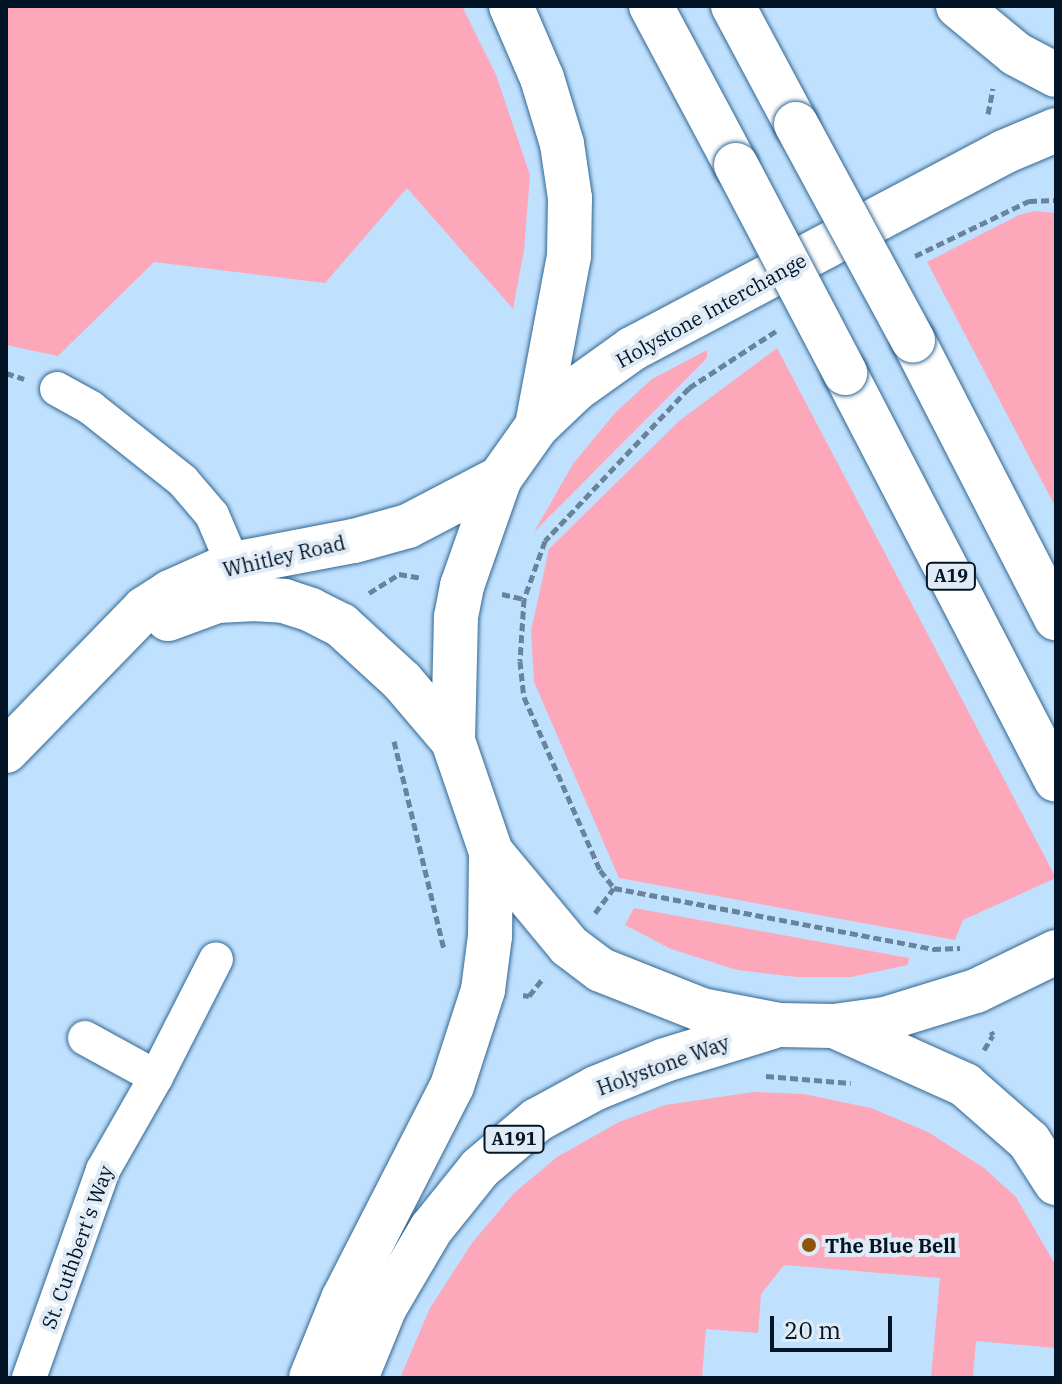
<!DOCTYPE html>
<style>
body{margin:0}
#map{position:relative;width:1062px;height:1384px;overflow:hidden;background:#c0e1fe;font-family:"IBM Plex Serif",serif}
div>[style]{position:absolute}
.green>*{inset:0;background:#fca8ba}
.path>*{height:5px;margin-top:-2.5px;transform-origin:0;background:repeating-linear-gradient(90deg,#68839a 0 8px,transparent 0 12px)}
.roads{filter:drop-shadow(0 0 2px #326792) drop-shadow(0 0 2px #326792)}
.street>*{height:34px;margin:-17px;padding:0 17px;transform-origin:17px;border-radius:17px;background:#fff}
.secondary>*{height:44px;margin:-22px;padding:0 22px;transform-origin:22px;border-radius:22px;background:#fff}
.primary>*{height:44px;margin:-22px;padding:0 22px;transform-origin:22px;border-radius:22px;background:#fff}
.highway>*{height:44px;margin:-22px;padding:0 22px;transform-origin:22px;border-radius:22px;background:#fff}
.bridges{filter:drop-shadow(0 0 2px #326792) drop-shadow(0 0 2px #326792)}
.highway-bridge>*{height:44px;margin:-22px;padding:0 22px;transform-origin:22px;border-radius:22px;background:#fff}
.dots>*{width:22px;height:22px;translate:-50% -50%;box-sizing:border-box;border:4px solid #e0ebf5;border-radius:50%}
span{translate:-50% -50%;white-space:nowrap;text-align:center;line-height:1.15;-webkit-text-stroke:8px #e0ebf5;paint-order:stroke}
.shield-label span{padding:2px 6px;background:#e0ebf5;border:2px solid;border-radius:6px;-webkit-text-stroke-width:0}
.shield-label{font-size:18px;color:#011526;font-weight:700}
.street-label{font-size:20px;color:#011526}
.poi-label{font-size:20px;color:#011526;font-weight:700}
.left{translate:0 -50%;text-align:left}
.frame{position:absolute;inset:0;border:8px solid #011526;pointer-events:none}
.scale{position:absolute;left:770px;top:1316px;width:122px;height:36px;box-sizing:border-box;border:4px solid #011526;border-top:0;padding-left:10px;font-size:24px;line-height:28px;white-space:nowrap;color:#011526;-webkit-text-stroke:6px #e0ebf5;paint-order:stroke}
</style>
<div id="map">
<div class="green">
<i style="clip-path:polygon(6px 6px,462px 6px,496px 75px,530px 175px,524px 250px,513px 309px,407px 188px,325px 283px,154px 262px,58px 356px,6px 345px)"></i>
<i style="clip-path:polygon(1034px 211px,1056px 213px,1056px 508px,927px 262px,1019px 215px)"></i>
<i style="clip-path:polygon(777px 348px,1056px 878px,963px 920px,955px 940px,619px 878px,534px 682px,531px 631px,549px 549px,679px 421px)"></i>
<i style="clip-path:polygon(707px 350px,707px 358px,534px 532px,573px 464px,615px 413px,652px 379px)"></i>
<i style="clip-path:polygon(634px 908px,909px 958px,908px 965px,851px 977px,797px 977px,737px 970px,671px 949px,625px 925px)"></i>
<i style="clip-path:polygon(754px 1092px,804px 1094px,871px 1108px,928px 1132px,984px 1168px,1016px 1197px,1056px 1266px,1056px 1348px,976px 1341px,973px 1378px,931px 1378px,940px 1278px,784px 1265px,761px 1294px,758px 1333px,706px 1329px,702px 1378px,400px 1378px,430px 1308px,472px 1243px,514px 1193px,557px 1157px,619px 1122px,665px 1105px)"></i>
</div>
<div class="path">
<i style="left:988px;top:114px;width:26px;rotate:-79deg"></i>
<i style="left:915px;top:256px;width:127px;rotate:-25.8deg"></i>
<i style="left:1029px;top:201px;width:27px;rotate:-2deg"></i>
<i style="left:776px;top:331px;width:104px;rotate:146.8deg"></i>
<i style="left:689px;top:388px;width:210px;rotate:133.3deg"></i>
<i style="left:545px;top:541px;width:62px;rotate:109.9deg"></i>
<i style="left:524px;top:599px;width:62px;rotate:93.7deg"></i>
<i style="left:520px;top:661px;width:36px;rotate:84deg"></i>
<i style="left:524px;top:697px;width:189px;rotate:66.3deg"></i>
<i style="left:600px;top:870px;width:23px;rotate:52deg"></i>
<i style="left:614px;top:888px;width:325px;rotate:10.8deg"></i>
<i style="left:933px;top:949px;width:27px;rotate:-2deg"></i>
<i style="left:6px;top:373px;width:19px;rotate:18deg"></i>
<i style="left:369px;top:593px;width:36px;rotate:-32deg"></i>
<i style="left:399px;top:574px;width:22px;rotate:10deg"></i>
<i style="left:502px;top:594px;width:23px;rotate:13deg"></i>
<i style="left:394px;top:741px;width:214px;rotate:76.5deg"></i>
<i style="left:595px;top:913px;width:31px;rotate:-53deg"></i>
<i style="left:523px;top:995px;width:6px;rotate:9deg"></i>
<i style="left:529px;top:996px;width:24px;rotate:-52deg"></i>
<i style="left:984px;top:1050px;width:17px;rotate:-59deg"></i>
<i style="left:993px;top:1035px;width:4px;rotate:-117deg"></i>
<i style="left:766px;top:1076px;width:85px;rotate:4.7deg"></i>
</div>
<div class="roads">
<div class="street">
<i style="left:57px;top:389px;width:39px;rotate:29deg"></i>
<i style="left:91px;top:408px;width:117px;rotate:38.4deg"></i>
<i style="left:183px;top:481px;width:45px;rotate:49.5deg"></i>
<i style="left:212px;top:515px;width:53px;rotate:66.8deg"></i>
<i style="left:85px;top:1038px;width:81px;rotate:28.8deg"></i>
<i style="left:29px;top:1378px;width:221px;rotate:-70.4deg"></i>
<i style="left:103px;top:1170px;width:107px;rotate:-60.3deg"></i>
<i style="left:156px;top:1077px;width:132px;rotate:-63deg"></i>
</div>
<div class="secondary">
<i style="left:168px;top:619px;width:52px;rotate:-20.2deg"></i>
<i style="left:217px;top:601px;width:34px;rotate:-3deg"></i>
<i style="left:251px;top:599px;width:33px;rotate:3deg"></i>
<i style="left:284px;top:601px;width:28px;rotate:18deg"></i>
<i style="left:311px;top:610px;width:34px;rotate:27deg"></i>
<i style="left:341px;top:625px;width:83px;rotate:42.6deg"></i>
<i style="left:402px;top:681px;width:79px;rotate:49.6deg"></i>
<i style="left:6px;top:751px;width:198px;rotate:-45.8deg"></i>
<i style="left:144px;top:609px;width:31px;rotate:-33deg"></i>
<i style="left:170px;top:592px;width:69px;rotate:-24deg"></i>
<i style="left:233px;top:564px;width:123px;rotate:-10.8deg"></i>
<i style="left:354px;top:541px;width:56px;rotate:-15.5deg"></i>
<i style="left:408px;top:526px;width:104px;rotate:-27.6deg"></i>
</div>
<div class="primary">
<i style="left:1056px;top:130px;width:56px;rotate:157.1deg"></i>
<i style="left:1004px;top:152px;width:421px;rotate:152.1deg"></i>
<i style="left:632px;top:349px;width:69px;rotate:144.5deg"></i>
<i style="left:576px;top:389px;width:54px;rotate:136.5deg"></i>
<i style="left:537px;top:426px;width:64px;rotate:125.4deg"></i>
<i style="left:500px;top:478px;width:114px;rotate:109.4deg"></i>
<i style="left:462px;top:586px;width:32px;rotate:101deg"></i>
<i style="left:456px;top:617px;width:124px;rotate:91.4deg"></i>
<i style="left:453px;top:741px;width:117px;rotate:71.1deg"></i>
<i style="left:491px;top:852px;width:122px;rotate:50.3deg"></i>
<i style="left:569px;top:946px;width:40px;rotate:37deg"></i>
<i style="left:601px;top:970px;width:109px;rotate:21.6deg"></i>
<i style="left:702px;top:1010px;width:78px;rotate:11deg"></i>
<i style="left:779px;top:1025px;width:55px;rotate:1deg"></i>
<i style="left:834px;top:1026px;width:51px;rotate:-7.8deg"></i>
<i style="left:885px;top:1019px;width:95px;rotate:-17.1deg"></i>
<i style="left:976px;top:991px;width:89px;rotate:-26deg"></i>
<i style="left:311px;top:1378px;width:85px;rotate:-67.9deg"></i>
<i style="left:343px;top:1299px;width:239px;rotate:-62.9deg"></i>
<i style="left:452px;top:1086px;width:101px;rotate:-72.1deg"></i>
<i style="left:483px;top:990px;width:54px;rotate:-82.6deg"></i>
<i style="left:490px;top:936px;width:84px;rotate:-89.3deg"></i>
<i style="left:356px;top:1378px;width:77px;rotate:-67.8deg"></i>
<i style="left:385px;top:1307px;width:91px;rotate:-59.5deg"></i>
<i style="left:431px;top:1229px;width:78px;rotate:-51.2deg"></i>
<i style="left:480px;top:1168px;width:75px;rotate:-40.1deg"></i>
<i style="left:537px;top:1120px;width:67px;rotate:-28.5deg"></i>
<i style="left:596px;top:1088px;width:74px;rotate:-22.1deg"></i>
<i style="left:665px;top:1060px;width:112px;rotate:-17.1deg"></i>
</div>
<div class="highway">
<i style="left:511px;top:6px;width:78px;rotate:66.7deg"></i>
<i style="left:542px;top:78px;width:69px;rotate:73.1deg"></i>
<i style="left:562px;top:144px;width:55px;rotate:81.6deg"></i>
<i style="left:570px;top:198px;width:58px;rotate:91deg"></i>
<i style="left:569px;top:256px;width:173px;rotate:100.7deg"></i>
<i style="left:651px;top:6px;width:180px;rotate:61.9deg"></i>
<i style="left:733px;top:6px;width:134px;rotate:61.9deg"></i>
<i style="left:958px;top:6px;width:75px;rotate:39.6deg"></i>
<i style="left:1016px;top:54px;width:45px;rotate:27.7deg"></i>
<i style="left:913px;top:340px;width:313px;rotate:62.8deg"></i>
<i style="left:845px;top:373px;width:458px;rotate:62.6deg"></i>
<i style="left:834px;top:1026px;width:144px;rotate:24.2deg"></i>
<i style="left:965px;top:1085px;width:85px;rotate:41.2deg"></i>
<i style="left:1029px;top:1141px;width:50px;rotate:57.3deg"></i>
</div>
</div>
<div class="bridges">
<div class="highway-bridge">
<i style="left:796px;top:124px;width:246px;rotate:61.6deg"></i>
<i style="left:736px;top:165px;width:235px;rotate:62.3deg"></i>
</div>
</div>
<div class="dots">
<i style="left:809px;top:1245px;background:#8d550b"></i>
</div>
<div class="shield-label">
<span style="left:951px;top:576px">A19</span>
<span style="left:514px;top:1139px">A191</span>
</div>
<div class="street-label">
<span style="left:711px;top:310px;rotate:-29deg">Holystone Interchange</span>
<span style="left:284px;top:556px;rotate:-13deg">Whitley Road</span>
<span style="left:663px;top:1065px;rotate:-20deg">Holystone Way</span>
<span style="left:77px;top:1247px;rotate:-70deg">St. Cuthbert's Way</span>
</div>
<div class="poi-label">
<span class="left" style="left:825px;top:1245px">The Blue Bell</span>
</div>
<div class="frame"></div>
<div class="scale">20 m</div>
</div>
